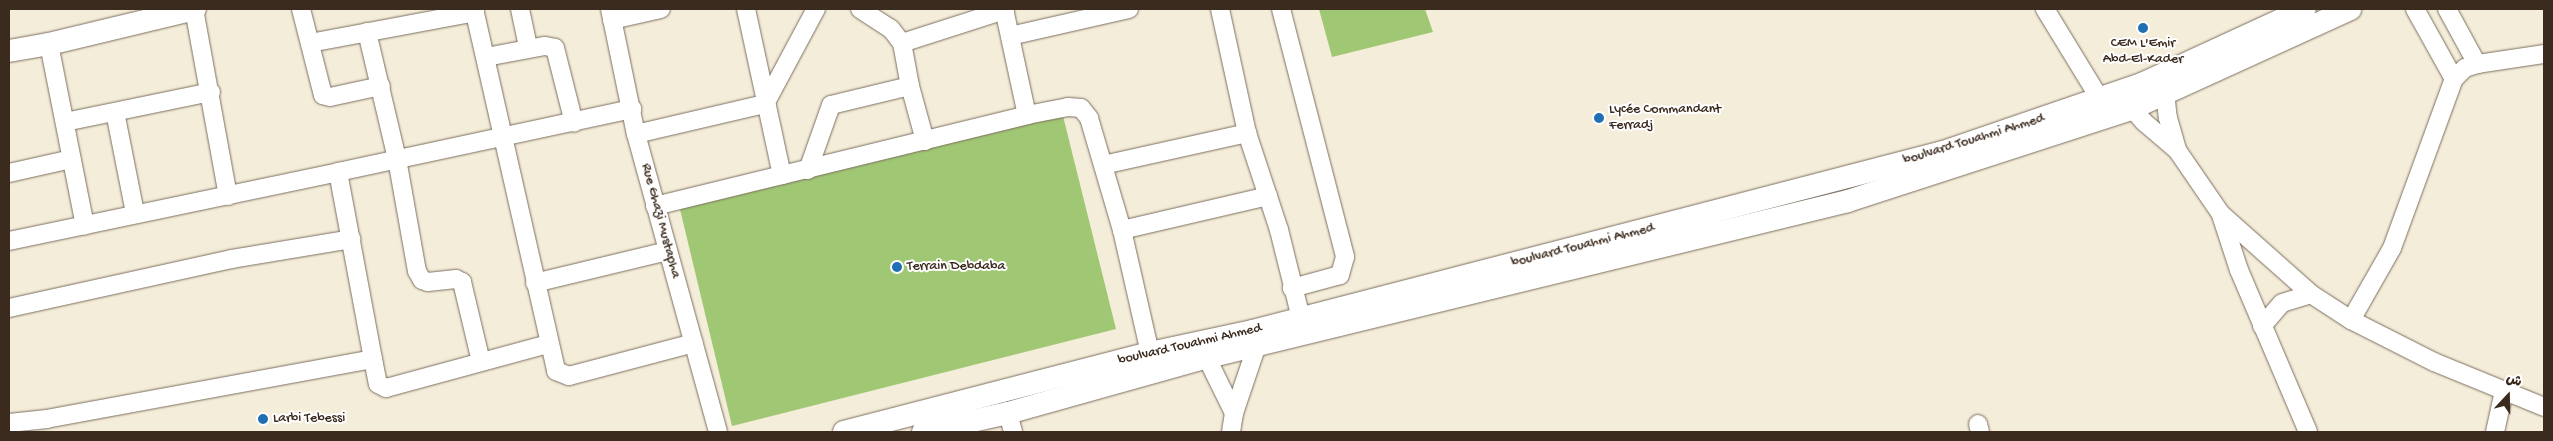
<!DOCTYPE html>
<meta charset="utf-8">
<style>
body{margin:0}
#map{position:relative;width:2553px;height:441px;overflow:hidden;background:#f4edd9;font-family:"Gochi Hand","Playpen Sans Arabic",sans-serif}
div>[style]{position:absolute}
.green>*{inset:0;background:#a0c874}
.roads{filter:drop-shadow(0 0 1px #7c6e5f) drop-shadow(0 0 1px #7c6e5f)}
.minor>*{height:18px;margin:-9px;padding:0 9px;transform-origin:9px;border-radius:9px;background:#fff}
.major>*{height:22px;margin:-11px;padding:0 11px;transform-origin:11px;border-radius:11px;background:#fff}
.dots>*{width:14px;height:14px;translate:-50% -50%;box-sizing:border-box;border:2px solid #fff;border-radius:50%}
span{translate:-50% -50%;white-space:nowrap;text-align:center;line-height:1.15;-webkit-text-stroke:4px #fff;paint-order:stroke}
.poi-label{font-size:14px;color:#3b2a1e}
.left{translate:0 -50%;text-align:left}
.street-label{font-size:14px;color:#3b2a1e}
.frame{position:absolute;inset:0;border:10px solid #3b2a1e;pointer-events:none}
.north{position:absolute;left:2483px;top:371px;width:50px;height:50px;-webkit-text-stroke:4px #fff;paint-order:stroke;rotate:21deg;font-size:14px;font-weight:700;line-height:20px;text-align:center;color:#3b2a1e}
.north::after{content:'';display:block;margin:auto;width:18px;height:22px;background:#3b2a1e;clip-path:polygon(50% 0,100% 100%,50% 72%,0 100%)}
</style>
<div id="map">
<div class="green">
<i style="clip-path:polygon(1319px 9px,1425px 9px,1433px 32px,1332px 57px)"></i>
<i style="clip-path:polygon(1063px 116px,1116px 329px,732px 426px,679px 205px)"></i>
</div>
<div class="roads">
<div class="minor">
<i style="left:194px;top:9px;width:190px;rotate:79.7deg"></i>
<i style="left:301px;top:9px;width:89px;rotate:75.7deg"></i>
<i style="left:323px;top:95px;width:7px;rotate:16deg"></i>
<i style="left:330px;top:97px;width:52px;rotate:-12.2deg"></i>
<i style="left:474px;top:9px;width:371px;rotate:77.2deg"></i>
<i style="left:556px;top:371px;width:14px;rotate:21deg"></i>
<i style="left:569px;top:376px;width:129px;rotate:-14.8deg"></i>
<i style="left:520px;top:9px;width:40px;rotate:78deg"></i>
<i style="left:610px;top:9px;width:128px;rotate:78.3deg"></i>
<i style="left:636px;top:134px;width:309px;rotate:74.6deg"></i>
<i style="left:746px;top:9px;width:170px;rotate:77.8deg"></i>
<i style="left:860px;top:9px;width:37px;rotate:33deg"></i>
<i style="left:891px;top:29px;width:18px;rotate:52deg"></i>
<i style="left:902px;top:43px;width:44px;rotate:79.5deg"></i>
<i style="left:910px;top:86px;width:57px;rotate:74.7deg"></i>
<i style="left:1004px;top:9px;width:108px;rotate:77.8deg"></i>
<i style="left:1027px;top:115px;width:42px;rotate:-11deg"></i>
<i style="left:1068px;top:107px;width:13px;rotate:4deg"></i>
<i style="left:1081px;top:108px;width:13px;rotate:51deg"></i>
<i style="left:1089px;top:118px;width:117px;rotate:73.6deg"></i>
<i style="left:1122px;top:230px;width:126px;rotate:77.2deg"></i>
<i style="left:1220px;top:9px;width:127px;rotate:77.7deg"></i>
<i style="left:1281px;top:9px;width:256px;rotate:75.5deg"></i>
<i style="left:1345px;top:257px;width:19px;rotate:106deg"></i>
<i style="left:1340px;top:275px;width:50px;rotate:164.8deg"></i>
<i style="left:2045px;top:9px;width:105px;rotate:58.6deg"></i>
<i style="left:2415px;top:9px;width:80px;rotate:60.9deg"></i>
<i style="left:2447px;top:9px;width:63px;rotate:61.4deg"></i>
<i style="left:612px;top:20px;width:50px;rotate:-12.7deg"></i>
<i style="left:367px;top:32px;width:130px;rotate:76.7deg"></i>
<i style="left:397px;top:159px;width:114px;rotate:79.9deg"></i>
<i style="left:417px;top:271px;width:10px;rotate:61deg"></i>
<i style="left:422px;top:280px;width:6px;rotate:18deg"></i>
<i style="left:428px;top:282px;width:28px;rotate:-6deg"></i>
<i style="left:456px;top:279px;width:7px;rotate:27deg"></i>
<i style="left:462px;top:282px;width:82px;rotate:76.6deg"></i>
<i style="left:1010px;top:36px;width:122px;rotate:-12.8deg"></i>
<i style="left:310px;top:43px;width:168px;rotate:-10.6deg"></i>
<i style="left:902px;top:43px;width:108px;rotate:-17.8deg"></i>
<i style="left:49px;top:44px;width:185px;rotate:78.8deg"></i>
<i style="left:486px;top:57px;width:60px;rotate:-10.6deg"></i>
<i style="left:545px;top:46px;width:10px;rotate:11deg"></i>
<i style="left:555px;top:48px;width:77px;rotate:75.8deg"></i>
<i style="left:2164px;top:82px;width:36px;rotate:84deg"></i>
<i style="left:2168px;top:118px;width:33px;rotate:74deg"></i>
<i style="left:2124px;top:99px;width:30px;rotate:49deg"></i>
<i style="left:2144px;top:122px;width:43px;rotate:40.3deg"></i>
<i style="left:2177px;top:150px;width:78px;rotate:55.5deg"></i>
<i style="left:2221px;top:214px;width:120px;rotate:41.6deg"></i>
<i style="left:2311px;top:294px;width:48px;rotate:33deg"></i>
<i style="left:2351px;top:320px;width:93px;rotate:26.8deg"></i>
<i style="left:2434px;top:362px;width:119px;rotate:22.2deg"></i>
<i style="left:115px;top:112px;width:103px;rotate:78.8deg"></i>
<i style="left:65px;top:122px;width:149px;rotate:-11.6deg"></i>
<i style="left:636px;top:134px;width:132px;rotate:-13.1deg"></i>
<i style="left:765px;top:104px;width:108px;rotate:-61.8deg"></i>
<i style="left:1103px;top:165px;width:148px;rotate:-12.5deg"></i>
<i style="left:1247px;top:133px;width:102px;rotate:71.7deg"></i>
<i style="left:1279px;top:230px;width:91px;rotate:76deg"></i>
<i style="left:808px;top:170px;width:69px;rotate:-70.5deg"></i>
<i style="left:831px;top:105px;width:81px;rotate:-13.5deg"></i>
<i style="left:338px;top:172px;width:301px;rotate:-12.1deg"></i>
<i style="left:9px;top:173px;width:64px;rotate:-12.7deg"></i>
<i style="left:655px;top:206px;width:383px;rotate:-13.7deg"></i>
<i style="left:2221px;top:215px;width:58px;rotate:71.9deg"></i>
<i style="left:2239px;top:270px;width:176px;rotate:66.9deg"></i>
<i style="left:1122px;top:230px;width:150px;rotate:-13.1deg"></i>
<i style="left:9px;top:241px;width:336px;rotate:-11.8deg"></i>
<i style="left:338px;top:172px;width:190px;rotate:79.4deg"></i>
<i style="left:373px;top:359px;width:331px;rotate:169.6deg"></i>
<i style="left:47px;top:419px;width:38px;rotate:174deg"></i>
<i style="left:535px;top:283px;width:136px;rotate:-13.6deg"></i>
<i style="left:9px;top:308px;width:228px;rotate:-12.4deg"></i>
<i style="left:232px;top:259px;width:121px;rotate:-9.5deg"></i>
<i style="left:2351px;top:320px;width:83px;rotate:-60.3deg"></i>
<i style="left:2392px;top:248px;width:180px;rotate:-69.9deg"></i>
<i style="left:2454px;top:79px;width:16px;rotate:-45deg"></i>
<i style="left:2465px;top:68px;width:13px;rotate:-18deg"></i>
<i style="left:2477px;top:64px;width:68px;rotate:-8.5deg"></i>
<i style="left:2262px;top:326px;width:30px;rotate:-49deg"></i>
<i style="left:2282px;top:303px;width:30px;rotate:-17deg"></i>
<i style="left:1201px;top:346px;width:75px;rotate:63.8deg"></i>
<i style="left:373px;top:359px;width:25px;rotate:79deg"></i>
<i style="left:378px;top:384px;width:9px;rotate:27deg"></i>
<i style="left:386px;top:388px;width:168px;rotate:-15.2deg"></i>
<i style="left:1008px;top:413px;width:20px;rotate:75deg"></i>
<i style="left:1978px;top:424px;width:8px;rotate:76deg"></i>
<i style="left:1231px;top:432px;width:19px;rotate:-81deg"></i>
<i style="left:1234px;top:413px;width:69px;rotate:-71.3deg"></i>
<i style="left:1256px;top:348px;width:14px;rotate:-102deg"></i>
<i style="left:2495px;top:432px;width:42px;rotate:-77.6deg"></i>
</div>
<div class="major">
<i style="left:9px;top:51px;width:41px;rotate:-9.9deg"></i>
<i style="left:49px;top:44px;width:150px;rotate:-13.5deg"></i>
<i style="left:844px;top:432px;width:316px;rotate:-14.5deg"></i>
<i style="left:1150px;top:353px;width:105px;rotate:-12.1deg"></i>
<i style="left:1253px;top:331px;width:713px;rotate:-14.54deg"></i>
<i style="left:1943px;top:152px;width:210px;rotate:-18.9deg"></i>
<i style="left:2142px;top:84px;width:179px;rotate:-24.7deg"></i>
<i style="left:923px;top:432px;width:87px;rotate:-12.6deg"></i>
<i style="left:1008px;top:413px;width:204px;rotate:-15.7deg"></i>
<i style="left:1204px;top:358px;width:663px;rotate:-13.7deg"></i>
<i style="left:1848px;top:201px;width:298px;rotate:-18deg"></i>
<i style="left:2131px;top:109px;width:241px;rotate:-24.5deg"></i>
</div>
</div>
<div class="dots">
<i style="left:2143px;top:28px;background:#1f6fb2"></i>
<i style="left:1599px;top:118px;background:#1f6fb2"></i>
<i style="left:897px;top:267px;background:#1f6fb2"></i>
<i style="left:263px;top:419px;background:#1f6fb2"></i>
</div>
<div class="poi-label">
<span style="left:2143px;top:52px">CEM L'Emir<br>Abd-El-Kader</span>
<span class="left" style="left:1609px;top:118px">Lycée Commandant<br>Ferradj</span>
<span class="left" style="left:907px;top:267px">Terrain Debdaba</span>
<span class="left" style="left:273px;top:419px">Larbi Tebessi</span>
</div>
<div class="street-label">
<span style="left:1974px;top:140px;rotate:-17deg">boulvard Touahmi Ahmed</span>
<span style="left:660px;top:221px;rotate:75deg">Rue Ghazi Mustapha</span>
<span style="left:1583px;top:246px;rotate:-14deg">boulvard Touahmi Ahmed</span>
<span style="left:1190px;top:345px;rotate:-13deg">boulvard Touahmi Ahmed</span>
</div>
<div class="frame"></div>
<div class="north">ش</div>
</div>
